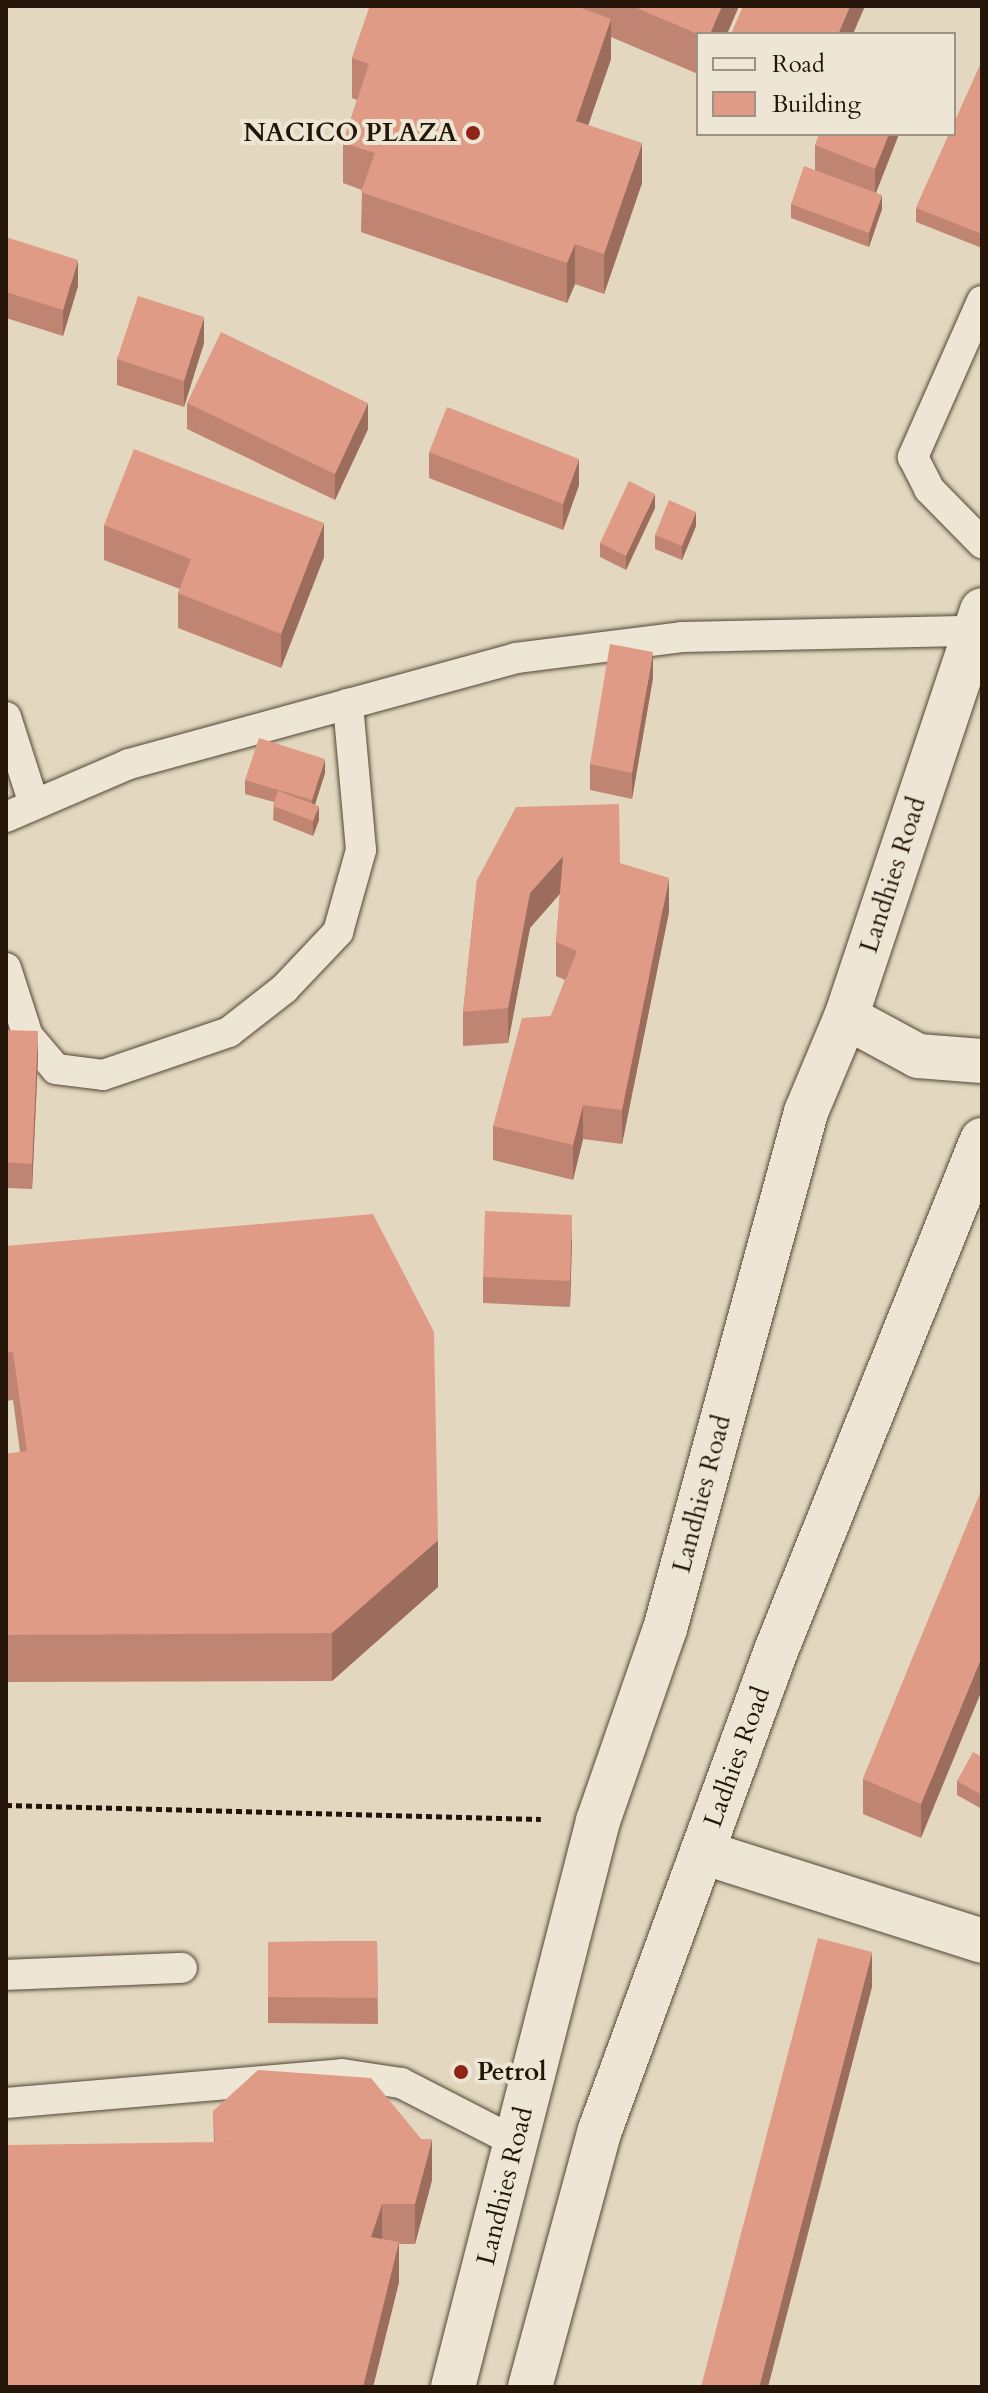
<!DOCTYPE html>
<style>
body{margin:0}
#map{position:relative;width:988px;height:2393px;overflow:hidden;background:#e3d8bf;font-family:Cardo,serif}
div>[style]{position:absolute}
.path>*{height:5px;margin-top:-2.5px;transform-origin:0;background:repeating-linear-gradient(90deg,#251508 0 6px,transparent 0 10px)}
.roads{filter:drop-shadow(0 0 2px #544636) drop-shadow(0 0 2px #544636)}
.lane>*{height:30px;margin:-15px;padding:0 15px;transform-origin:15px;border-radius:15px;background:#ede6d5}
.street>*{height:44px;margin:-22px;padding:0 22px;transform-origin:22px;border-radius:22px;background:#ede6d5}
.secondary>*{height:44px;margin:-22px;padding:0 22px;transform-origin:22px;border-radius:22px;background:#ede6d5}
.wall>*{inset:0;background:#c08572}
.shaded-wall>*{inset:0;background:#9c6c5d}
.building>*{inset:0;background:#df9b85}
.dots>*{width:22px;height:22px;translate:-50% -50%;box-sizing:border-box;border:4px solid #ede6d5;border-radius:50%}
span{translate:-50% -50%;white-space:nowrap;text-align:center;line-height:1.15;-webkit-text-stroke:8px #ede6d5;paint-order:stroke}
.poi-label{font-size:26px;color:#251508;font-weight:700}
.right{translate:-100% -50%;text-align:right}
.left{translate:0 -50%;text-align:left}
.street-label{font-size:26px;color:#251508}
.frame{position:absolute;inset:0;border:8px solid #251508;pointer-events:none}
.legend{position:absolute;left:696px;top:32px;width:260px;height:104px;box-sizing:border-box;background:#ede6d5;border:2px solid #9d9283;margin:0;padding:10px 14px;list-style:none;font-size:24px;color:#251508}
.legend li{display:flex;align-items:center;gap:16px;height:40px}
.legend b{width:40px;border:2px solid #9d9283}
</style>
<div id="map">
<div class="path">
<i style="left:6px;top:1805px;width:535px;rotate:1.5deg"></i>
</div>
<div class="roads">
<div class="lane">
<i style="left:982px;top:301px;width:171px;rotate:113.9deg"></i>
<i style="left:913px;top:457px;width:36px;rotate:63deg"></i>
<i style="left:929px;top:489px;width:76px;rotate:45.5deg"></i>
<i style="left:6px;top:717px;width:88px;rotate:72.2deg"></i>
<i style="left:6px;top:817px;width:134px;rotate:-23.3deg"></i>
<i style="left:129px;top:764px;width:401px;rotate:-15.3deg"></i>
<i style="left:516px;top:658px;width:167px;rotate:-7.2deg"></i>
<i style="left:682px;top:637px;width:293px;rotate:-1.2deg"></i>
<i style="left:6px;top:968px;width:71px;rotate:72.1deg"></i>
<i style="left:28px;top:1036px;width:43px;rotate:49.7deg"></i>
<i style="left:56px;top:1069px;width:47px;rotate:7.3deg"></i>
<i style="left:103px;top:1075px;width:133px;rotate:-18.8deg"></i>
<i style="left:229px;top:1032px;width:70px;rotate:-38deg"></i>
<i style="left:284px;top:989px;width:79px;rotate:-46.5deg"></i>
<i style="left:338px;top:932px;width:85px;rotate:-74.3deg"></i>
<i style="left:361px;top:850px;width:147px;rotate:-95.1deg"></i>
<i style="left:6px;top:1975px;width:176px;rotate:-2.3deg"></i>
<i style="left:6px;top:2103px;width:337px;rotate:-4.9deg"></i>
<i style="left:342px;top:2074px;width:60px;rotate:8.7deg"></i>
<i style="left:401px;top:2083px;width:129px;rotate:27.2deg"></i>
</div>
<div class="street">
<i style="left:702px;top:1852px;width:294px;rotate:17.6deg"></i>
</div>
<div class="secondary">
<i style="left:846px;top:1017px;width:82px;rotate:28.4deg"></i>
<i style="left:918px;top:1056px;width:64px;rotate:4.5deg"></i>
<i style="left:453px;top:2387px;width:584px;rotate:-75.63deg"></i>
<i style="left:598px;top:1821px;width:203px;rotate:-70.8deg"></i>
<i style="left:665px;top:1629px;width:536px;rotate:-74.74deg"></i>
<i style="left:806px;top:1112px;width:103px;rotate:-67.2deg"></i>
<i style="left:846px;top:1017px;width:429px;rotate:-71.5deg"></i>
<i style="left:530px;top:2387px;width:266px;rotate:-74.8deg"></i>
<i style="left:600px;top:2130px;width:513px;rotate:-69.84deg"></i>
<i style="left:777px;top:1648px;width:548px;rotate:-68.02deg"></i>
</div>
</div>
<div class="wall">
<i style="clip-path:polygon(370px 6px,739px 6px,727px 34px,698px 34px,698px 74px,611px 37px,611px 59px,588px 125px,642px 183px,604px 294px,575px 284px,567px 303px,361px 232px,362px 190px,343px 183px,343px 143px,357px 100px,352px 98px,352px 58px)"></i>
<i style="clip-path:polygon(982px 61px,982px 248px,916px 222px,916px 208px)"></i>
<i style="clip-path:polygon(899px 134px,876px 193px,882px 209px,869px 247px,791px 218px,791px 204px,815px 170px,815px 145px)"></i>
<i style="clip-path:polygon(6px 237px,78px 286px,63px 336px,6px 318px)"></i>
<i style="clip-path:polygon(204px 343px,184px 407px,117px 385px,117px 359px)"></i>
<i style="clip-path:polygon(187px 403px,368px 429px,335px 500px,187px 429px)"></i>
<i style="clip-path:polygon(429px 452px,579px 485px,563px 530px,429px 478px)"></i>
<i style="clip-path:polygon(655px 508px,626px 570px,600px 557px,600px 543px)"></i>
<i style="clip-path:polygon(104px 525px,324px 557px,281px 668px,178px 628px,178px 593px,180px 589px,104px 560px)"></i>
<i style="clip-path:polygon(696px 526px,682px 560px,655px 549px,655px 535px)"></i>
<i style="clip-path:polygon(653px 678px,632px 799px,590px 790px,590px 764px)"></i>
<i style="clip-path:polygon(325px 773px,315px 804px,319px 820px,313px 836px,273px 820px,274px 802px,245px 794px,245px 780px)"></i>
<i style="clip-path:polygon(620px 863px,669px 912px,622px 1144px,583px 1139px,573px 1180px,493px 1160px,493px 1126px,551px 1016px,565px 980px,556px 976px,556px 942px,560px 894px,530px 928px,508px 1043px,463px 1046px,463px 1012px,477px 880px)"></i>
<i style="clip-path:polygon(6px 1030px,38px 1057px,32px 1189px,6px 1188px)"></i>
<i style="clip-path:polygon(572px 1240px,570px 1307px,483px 1303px,483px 1277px)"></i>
<i style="clip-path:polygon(6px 1246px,438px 1587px,332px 1681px,6px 1682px,6px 1454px,20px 1452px,13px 1400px,6px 1401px)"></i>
<i style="clip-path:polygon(982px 1489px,921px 1838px,863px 1814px,863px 1779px)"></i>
<i style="clip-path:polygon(982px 1757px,982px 1809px,957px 1795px,957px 1781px)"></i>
<i style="clip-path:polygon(377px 1941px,378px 2024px,268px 2023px,268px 1942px)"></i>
<i style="clip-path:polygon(213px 2111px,432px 2180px,415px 2244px,399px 2244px,399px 2282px,373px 2387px,6px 2387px,214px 2142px)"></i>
</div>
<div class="shaded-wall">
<i style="clip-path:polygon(722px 6px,739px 6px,727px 34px,710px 34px)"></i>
<i style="clip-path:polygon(850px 6px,865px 6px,853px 34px,838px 34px)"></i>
<i style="clip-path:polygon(611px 19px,611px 59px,576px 161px,576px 121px)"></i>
<i style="clip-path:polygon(889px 134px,899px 134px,875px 195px,875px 169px)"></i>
<i style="clip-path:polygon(642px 143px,642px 183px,604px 294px,604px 254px)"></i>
<i style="clip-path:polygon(882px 195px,882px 209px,869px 247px,869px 233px)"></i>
<i style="clip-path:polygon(575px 244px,575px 284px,567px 303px,567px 263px)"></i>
<i style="clip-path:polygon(78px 260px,78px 286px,63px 336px,63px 310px)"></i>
<i style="clip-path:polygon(204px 317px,204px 343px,184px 407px,184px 381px)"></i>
<i style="clip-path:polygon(368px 403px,368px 429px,335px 500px,335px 474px)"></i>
<i style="clip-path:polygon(579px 459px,579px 485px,563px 530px,563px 504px)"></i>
<i style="clip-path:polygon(655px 494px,655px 508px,626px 570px,626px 556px)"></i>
<i style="clip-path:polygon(696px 512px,696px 526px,682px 560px,682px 546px)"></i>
<i style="clip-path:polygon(324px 523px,324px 557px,281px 668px,281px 634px)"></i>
<i style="clip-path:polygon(653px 652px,653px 678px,632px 799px,632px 773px)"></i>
<i style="clip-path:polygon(325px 759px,325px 773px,312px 814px,312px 800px)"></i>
<i style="clip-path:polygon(319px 806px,319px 820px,313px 836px,313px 821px)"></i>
<i style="clip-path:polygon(563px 856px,563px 890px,530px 928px,508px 1043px,508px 1008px,530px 893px)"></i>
<i style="clip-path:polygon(669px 878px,669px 912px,622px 1144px,622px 1110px)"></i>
<i style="clip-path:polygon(38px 1031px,38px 1057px,32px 1189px,32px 1164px)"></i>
<i style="clip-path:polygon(583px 1105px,583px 1139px,573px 1180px,573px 1145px)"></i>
<i style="clip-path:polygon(572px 1215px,572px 1240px,570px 1307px,570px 1281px)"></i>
<i style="clip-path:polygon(438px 1540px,438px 1587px,332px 1681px,332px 1633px)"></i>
<i style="clip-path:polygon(982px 1656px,982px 1690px,921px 1838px,921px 1804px)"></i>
<i style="clip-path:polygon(872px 1952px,872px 1987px,768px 2387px,759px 2387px)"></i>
<i style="clip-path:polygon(432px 2139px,432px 2180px,415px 2244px,415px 2204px)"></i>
<i style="clip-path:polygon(382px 2204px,382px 2244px,371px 2237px)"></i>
<i style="clip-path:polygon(399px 2242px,399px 2282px,373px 2387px,363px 2387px)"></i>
</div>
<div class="building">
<i style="clip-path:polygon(370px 6px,576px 6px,611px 19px,576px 121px,642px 143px,604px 254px,575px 244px,567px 263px,361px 192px,375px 153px,343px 143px,369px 64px,352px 58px)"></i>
<i style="clip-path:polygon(632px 6px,722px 6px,710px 34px,698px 34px)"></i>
<i style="clip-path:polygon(743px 6px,850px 6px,838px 34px,731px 34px)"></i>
<i style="clip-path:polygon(982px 61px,982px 234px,916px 208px,949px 134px,954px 134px,954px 124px)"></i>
<i style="clip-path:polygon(819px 134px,889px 134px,875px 169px,815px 145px)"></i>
<i style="clip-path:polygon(804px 166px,882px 195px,869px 233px,791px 204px)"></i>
<i style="clip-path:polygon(6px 237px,78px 260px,63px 310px,6px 292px)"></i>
<i style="clip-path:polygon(138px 296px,204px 317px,184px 381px,117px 359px)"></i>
<i style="clip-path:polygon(221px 332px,368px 403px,335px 474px,187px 403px)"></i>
<i style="clip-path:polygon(447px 407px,579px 459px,563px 504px,429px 452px)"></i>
<i style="clip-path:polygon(134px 449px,324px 523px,281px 634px,178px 593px,191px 559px,104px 525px)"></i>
<i style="clip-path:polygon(629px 481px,655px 494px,626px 556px,600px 543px)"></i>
<i style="clip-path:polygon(669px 500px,696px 512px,682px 546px,655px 535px)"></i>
<i style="clip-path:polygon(610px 644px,653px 652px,632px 773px,590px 764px)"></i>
<i style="clip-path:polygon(259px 738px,325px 759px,312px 800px,245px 780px)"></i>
<i style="clip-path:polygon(278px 791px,319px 806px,313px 821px,273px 806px)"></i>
<i style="clip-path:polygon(619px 804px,620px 863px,669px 878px,622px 1110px,583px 1105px,573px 1145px,493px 1126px,522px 1018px,551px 1016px,577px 951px,556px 942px,563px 856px,530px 893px,508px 1008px,463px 1012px,477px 880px,516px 807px)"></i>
<i style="clip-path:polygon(6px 1030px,38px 1031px,32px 1164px,6px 1162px)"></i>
<i style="clip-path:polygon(485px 1211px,572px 1215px,570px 1281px,483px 1277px)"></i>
<i style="clip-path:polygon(373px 1214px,434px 1332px,438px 1540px,332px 1633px,6px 1635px,6px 1454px,27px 1451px,13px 1352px,6px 1353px,6px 1246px)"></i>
<i style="clip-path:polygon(982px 1489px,982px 1656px,921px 1804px,863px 1779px)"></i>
<i style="clip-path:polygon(973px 1752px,982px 1757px,982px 1795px,957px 1781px)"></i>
<i style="clip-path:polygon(818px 1938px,872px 1952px,759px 2387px,701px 2387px)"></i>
<i style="clip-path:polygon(377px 1941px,378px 1998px,268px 1997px,268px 1942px)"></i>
<i style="clip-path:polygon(258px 2070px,371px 2078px,422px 2140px,215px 2142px,213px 2111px)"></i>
<i style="clip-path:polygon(432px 2139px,415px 2204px,382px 2204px,371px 2237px,399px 2242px,363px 2387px,6px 2387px,6px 2145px)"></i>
</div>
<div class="dots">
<i style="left:473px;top:133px;background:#8f2418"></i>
<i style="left:461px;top:2072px;background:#8f2418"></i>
</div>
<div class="poi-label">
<span class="right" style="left:457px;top:133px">NACICO PLAZA</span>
<span class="left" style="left:477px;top:2072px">Petrol</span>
</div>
<div class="street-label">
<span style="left:893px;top:875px;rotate:-72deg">Landhies Road</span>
<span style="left:702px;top:1494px;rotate:-75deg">Landhies Road</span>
<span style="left:737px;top:1757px;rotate:-70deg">Ladhies Road</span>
<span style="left:505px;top:2186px;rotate:-76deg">Landhies Road</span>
</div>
<div class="frame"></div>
<ul class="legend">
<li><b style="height:10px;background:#ede6d5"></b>Road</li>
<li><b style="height:22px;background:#df9b85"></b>Building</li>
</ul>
</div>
